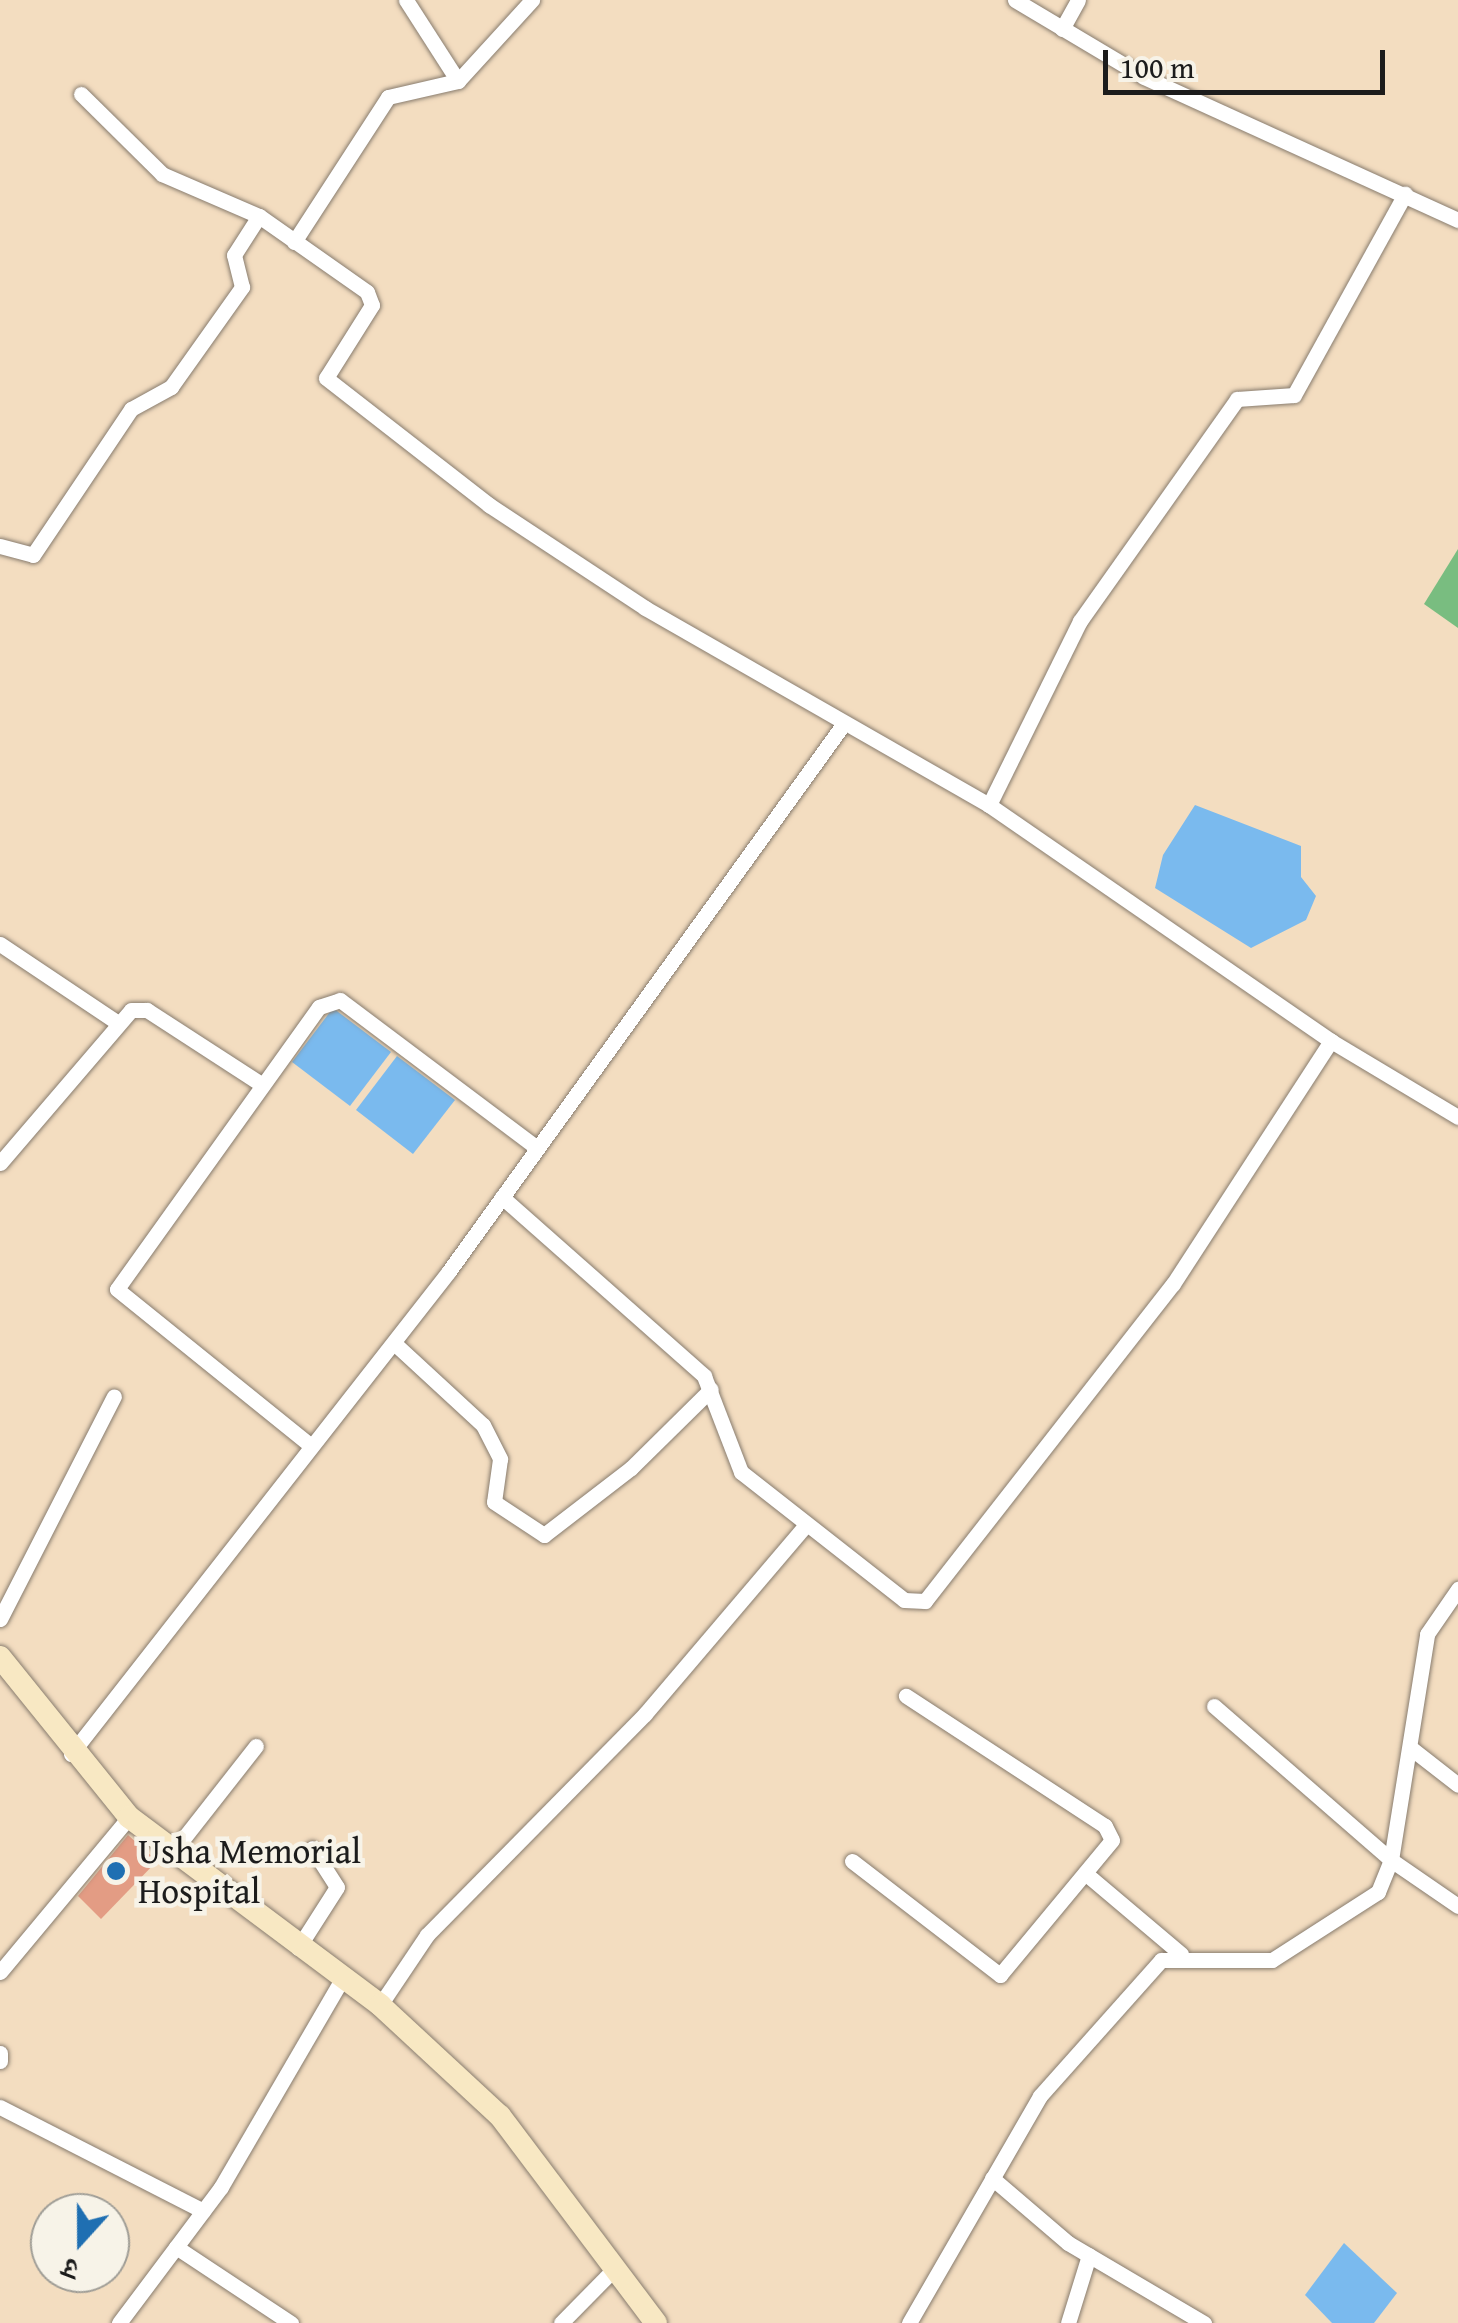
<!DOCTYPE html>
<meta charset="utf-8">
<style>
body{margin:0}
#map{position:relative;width:1458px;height:2323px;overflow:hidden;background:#f3ddc0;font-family:"Gentium Book Plus","Noto Serif Devanagari",serif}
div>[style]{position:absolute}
.forest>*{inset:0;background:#79bd80}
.water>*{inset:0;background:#7abaee}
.building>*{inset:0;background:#e39c84}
.roads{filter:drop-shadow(0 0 2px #887c6e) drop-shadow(0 0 2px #887c6e)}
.street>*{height:15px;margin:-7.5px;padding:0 7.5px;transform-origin:7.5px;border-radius:7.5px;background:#fff}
.secondary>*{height:22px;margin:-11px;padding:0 11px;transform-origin:11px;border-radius:11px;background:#f8e8c3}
.dots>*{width:28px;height:28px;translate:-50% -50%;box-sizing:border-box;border:5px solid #f7f3e8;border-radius:50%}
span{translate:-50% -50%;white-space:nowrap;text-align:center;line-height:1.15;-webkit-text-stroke:9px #f7f3e8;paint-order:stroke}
.poi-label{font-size:35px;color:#1c1c1c}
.left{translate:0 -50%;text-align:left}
.north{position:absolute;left:30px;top:2193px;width:100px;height:100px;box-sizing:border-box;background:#f7f3e8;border:2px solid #9f9d96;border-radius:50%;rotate:201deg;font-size:28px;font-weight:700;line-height:40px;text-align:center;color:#1c1c1c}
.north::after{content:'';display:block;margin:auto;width:35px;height:45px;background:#1f6fb2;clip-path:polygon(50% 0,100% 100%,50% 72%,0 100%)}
.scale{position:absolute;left:1103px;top:50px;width:282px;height:45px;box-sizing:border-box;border:5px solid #1c1c1c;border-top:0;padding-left:12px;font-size:30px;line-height:35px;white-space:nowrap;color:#1c1c1c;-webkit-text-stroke:8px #f7f3e8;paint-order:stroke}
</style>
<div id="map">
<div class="forest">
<i style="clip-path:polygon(1458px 549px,1458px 628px,1424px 604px)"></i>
</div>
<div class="water">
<i style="clip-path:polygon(1195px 805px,1301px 846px,1301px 877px,1316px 896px,1306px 920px,1251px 948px,1155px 888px,1163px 855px)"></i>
<i style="clip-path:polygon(333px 1008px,391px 1052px,350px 1106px,292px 1062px)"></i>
<i style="clip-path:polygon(397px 1056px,455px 1100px,413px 1154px,356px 1110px)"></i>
<i style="clip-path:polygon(1344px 2243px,1397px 2293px,1374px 2323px,1332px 2323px,1305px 2295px)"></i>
</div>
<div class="building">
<i style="clip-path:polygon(128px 1835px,157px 1861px,101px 1919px,78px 1896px)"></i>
</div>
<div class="roads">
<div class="street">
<i style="left:406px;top:0;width:96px;rotate:57.3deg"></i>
<i style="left:1015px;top:0;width:150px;rotate:30.8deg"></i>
<i style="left:1144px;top:77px;width:345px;rotate:24.5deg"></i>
<i style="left:1062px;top:29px;width:33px;rotate:-61deg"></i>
<i style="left:81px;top:94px;width:114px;rotate:44.6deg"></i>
<i style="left:162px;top:174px;width:106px;rotate:23.4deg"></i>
<i style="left:259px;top:216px;width:132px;rotate:35.1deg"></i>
<i style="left:367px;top:292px;width:14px;rotate:69deg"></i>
<i style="left:372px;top:305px;width:86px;rotate:122.2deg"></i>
<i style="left:326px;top:378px;width:207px;rotate:37.9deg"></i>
<i style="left:489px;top:505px;width:187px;rotate:33.4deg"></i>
<i style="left:645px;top:608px;width:396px;rotate:29.8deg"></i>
<i style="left:989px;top:805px;width:416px;rotate:34.6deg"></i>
<i style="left:1331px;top:1041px;width:148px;rotate:30.9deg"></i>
<i style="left:294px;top:242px;width:173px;rotate:-57deg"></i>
<i style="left:388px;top:97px;width:72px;rotate:-12.9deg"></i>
<i style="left:458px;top:81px;width:110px;rotate:-47.6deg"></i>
<i style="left:0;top:546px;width:34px;rotate:15deg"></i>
<i style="left:33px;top:555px;width:176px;rotate:-56.1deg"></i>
<i style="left:131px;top:409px;width:46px;rotate:-28.8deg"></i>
<i style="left:171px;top:387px;width:123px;rotate:-54.6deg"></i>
<i style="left:242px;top:287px;width:33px;rotate:-104deg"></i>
<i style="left:234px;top:255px;width:46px;rotate:-57.3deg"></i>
<i style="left:989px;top:805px;width:205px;rotate:-63.7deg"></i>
<i style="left:1080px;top:621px;width:272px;rotate:-54.7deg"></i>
<i style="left:1237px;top:399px;width:57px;rotate:-4deg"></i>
<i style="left:1294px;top:395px;width:230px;rotate:-61.1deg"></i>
<i style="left:0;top:944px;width:142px;rotate:33.8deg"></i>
<i style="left:0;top:1163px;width:201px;rotate:-49.4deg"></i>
<i style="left:131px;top:1010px;width:16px"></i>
<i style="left:147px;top:1010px;width:136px;rotate:33deg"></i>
<i style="left:502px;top:1197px;width:270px;rotate:41.5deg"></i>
<i style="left:704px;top:1376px;width:103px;rotate:68.9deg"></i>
<i style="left:741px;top:1472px;width:207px;rotate:38.1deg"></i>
<i style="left:904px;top:1600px;width:21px;rotate:3deg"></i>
<i style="left:925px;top:1601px;width:402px;rotate:-52deg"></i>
<i style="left:1173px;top:1284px;width:290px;rotate:-57deg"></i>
<i style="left:394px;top:1343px;width:121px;rotate:42.7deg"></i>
<i style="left:483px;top:1425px;width:38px;rotate:63deg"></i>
<i style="left:500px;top:1459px;width:43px;rotate:97.9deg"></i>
<i style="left:494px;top:1502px;width:60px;rotate:33.4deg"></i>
<i style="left:544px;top:1535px;width:110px;rotate:-37.6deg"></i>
<i style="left:631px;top:1468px;width:112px;rotate:-44.6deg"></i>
<i style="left:310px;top:1445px;width:248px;rotate:-141.1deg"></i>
<i style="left:117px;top:1289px;width:347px;rotate:-54.4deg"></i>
<i style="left:319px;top:1007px;width:22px;rotate:-18deg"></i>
<i style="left:340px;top:1000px;width:246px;rotate:36.9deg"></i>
<i style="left:0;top:1619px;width:250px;rotate:-62.9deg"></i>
<i style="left:1214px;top:1706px;width:235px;rotate:41deg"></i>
<i style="left:1391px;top:1860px;width:81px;rotate:34.5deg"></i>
<i style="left:1412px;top:1749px;width:58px;rotate:38deg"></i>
<i style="left:71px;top:1754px;width:613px;rotate:-51.95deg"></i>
<i style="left:449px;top:1271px;width:672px;rotate:-54.2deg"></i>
<i style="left:172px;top:1853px;width:136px;rotate:-51.9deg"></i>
<i style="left:852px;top:1861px;width:187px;rotate:37.6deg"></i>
<i style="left:1000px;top:1975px;width:175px;rotate:-50.3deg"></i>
<i style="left:1112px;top:1840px;width:16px;rotate:-117deg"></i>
<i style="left:1105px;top:1826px;width:238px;rotate:-146.8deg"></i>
<i style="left:1085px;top:1873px;width:126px;rotate:40.2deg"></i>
<i style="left:298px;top:1948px;width:72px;rotate:-57.4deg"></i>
<i style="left:337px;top:1887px;width:46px;rotate:-122.7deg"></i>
<i style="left:0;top:1972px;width:202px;rotate:-50.2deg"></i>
<i style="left:380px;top:2005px;width:84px;rotate:-56.1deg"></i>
<i style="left:427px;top:1935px;width:310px;rotate:-45.4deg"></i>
<i style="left:645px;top:1714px;width:248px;rotate:-49.6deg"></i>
<i style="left:0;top:2053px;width:8px;rotate:90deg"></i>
<i style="left:0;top:2107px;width:228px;rotate:27.1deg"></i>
<i style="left:992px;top:2178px;width:100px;rotate:40.5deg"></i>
<i style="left:1068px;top:2243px;width:158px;rotate:30.5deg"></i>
<i style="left:176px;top:2247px;width:138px;rotate:33.5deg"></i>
<i style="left:119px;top:2323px;width:170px;rotate:-53.1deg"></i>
<i style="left:221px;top:2187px;width:241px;rotate:-59.8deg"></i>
<i style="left:561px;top:2323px;width:78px;rotate:-45.5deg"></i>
<i style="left:909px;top:2323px;width:262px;rotate:-60deg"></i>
<i style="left:1040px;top:2096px;width:182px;rotate:-48.3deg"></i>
<i style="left:1161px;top:1960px;width:111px"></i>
<i style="left:1272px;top:1960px;width:126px;rotate:-32.7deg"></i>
<i style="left:1378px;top:1892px;width:35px;rotate:-68deg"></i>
<i style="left:1391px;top:1860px;width:229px;rotate:-80.9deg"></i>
<i style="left:1427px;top:1634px;width:55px;rotate:-55.4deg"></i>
<i style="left:1068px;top:2323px;width:71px;rotate:-72.8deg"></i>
</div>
<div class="secondary">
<i style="left:0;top:1657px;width:206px;rotate:51.1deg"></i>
<i style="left:129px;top:1817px;width:314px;rotate:36.8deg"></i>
<i style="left:380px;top:2005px;width:163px;rotate:42.8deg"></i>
<i style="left:500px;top:2116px;width:259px;rotate:53deg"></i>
</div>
</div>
<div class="dots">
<i style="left:116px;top:1871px;background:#1f6fb2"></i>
</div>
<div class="poi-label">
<span class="left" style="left:138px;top:1871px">Usha Memorial<br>Hospital</span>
</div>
<div class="north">उ</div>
<div class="scale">100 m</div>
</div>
